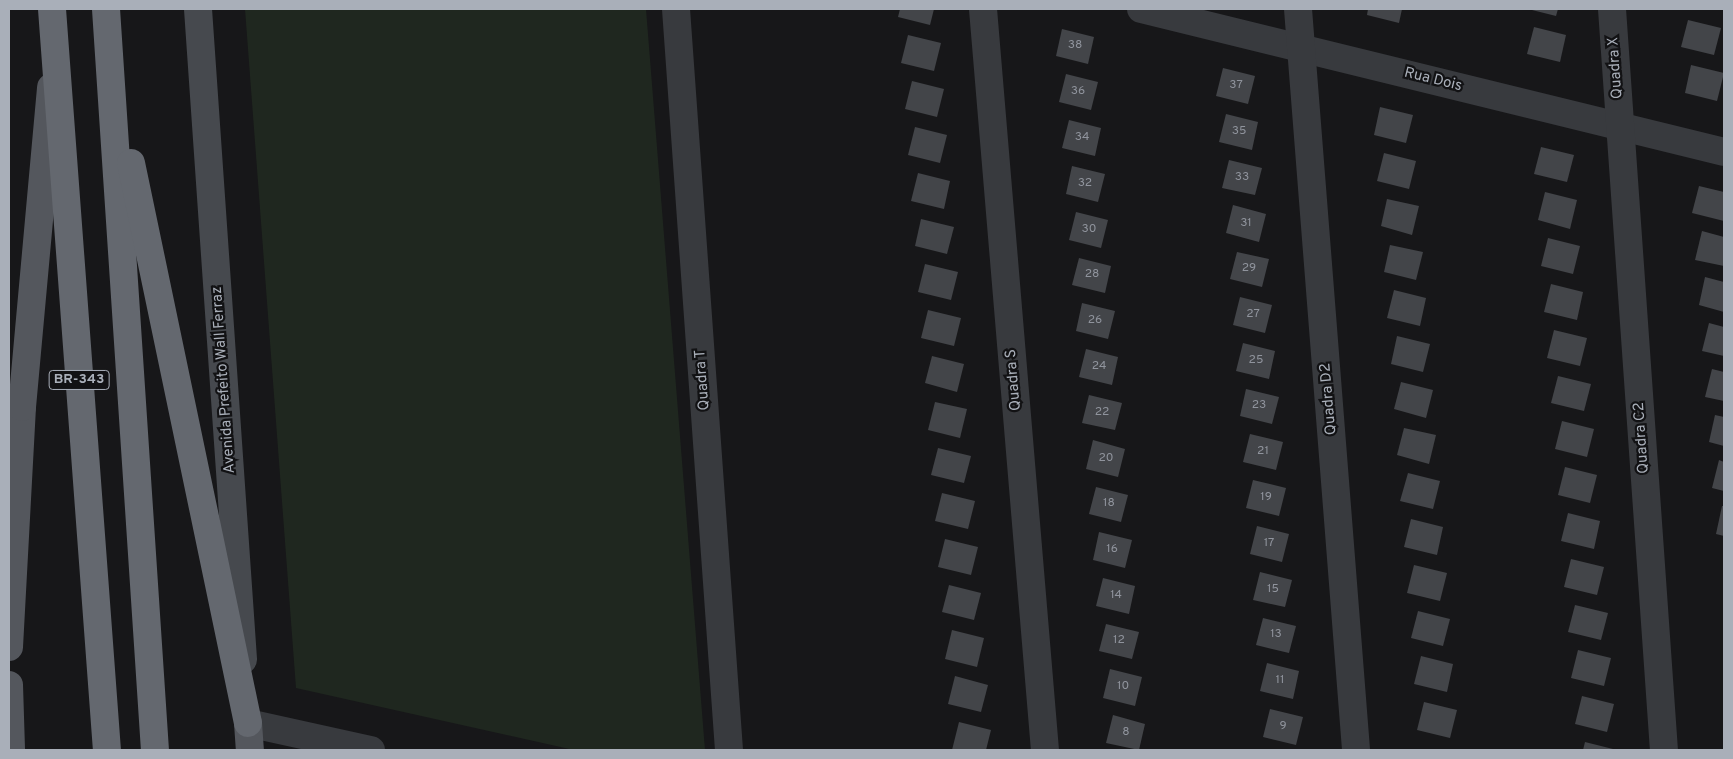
<!DOCTYPE html>
<style>
body{margin:0}
#map{position:relative;width:1733px;height:759px;overflow:hidden;background:#171719;font-family:Overpass,sans-serif}
div>[style]{position:absolute}
.green>*{inset:0;background:#1f271f}
.building>*{inset:0;background:#434549}
.street>*{height:28px;margin:-14px;padding:0 14px;transform-origin:14px;border-radius:14px;background:#383a3e}
.secondary>*{height:28px;margin:-14px;padding:0 14px;transform-origin:14px;border-radius:14px;background:#46494e}
.primary>*{height:28px;margin:-14px;padding:0 14px;transform-origin:14px;border-radius:14px;background:#54575d}
.highway>*{height:28px;margin:-14px;padding:0 14px;transform-origin:14px;border-radius:14px;background:#64686f}
span{translate:-50% -50%;white-space:nowrap;text-align:center;line-height:1.15;-webkit-text-stroke:4.5px #121214;paint-order:stroke}
.number-label{font-size:12px;color:#90949d}
.number-label span{-webkit-text-stroke-width:0}
.shield-label span{padding:1px 4px;background:#121214;border:1px solid;border-radius:4px;-webkit-text-stroke-width:0}
.shield-label{font-size:14px;color:#a9afb9;font-weight:700}
.street-label{font-size:15px;color:#a9afb9}
.frame{position:absolute;inset:0;border:10px solid #a9afb9;pointer-events:none}
</style>
<div id="map">
<div class="green">
<i style="clip-path:polygon(245px 9px,646px 9px,705px 750px,574px 750px,296px 688px)"></i>
</div>
<div class="building">
<i style="clip-path:polygon(900px 9px,934px 9px,930px 25px,898px 17px)"></i>
<i style="clip-path:polygon(1368px 9px,1402px 9px,1399px 23px,1367px 15px)"></i>
<i style="clip-path:polygon(1528px 9px,1558px 9px,1556px 16px)"></i>
<i style="clip-path:polygon(1688px 20px,1721px 28px,1714px 55px,1681px 47px)"></i>
<i style="clip-path:polygon(1534px 27px,1566px 35px,1560px 62px,1527px 54px)"></i>
<i style="clip-path:polygon(1062px 29px,1094px 37px,1088px 64px,1056px 56px)"></i>
<i style="clip-path:polygon(908px 35px,941px 43px,934px 71px,901px 63px)"></i>
<i style="clip-path:polygon(1691px 65px,1724px 73px,1717px 101px,1685px 93px)"></i>
<i style="clip-path:polygon(1223px 68px,1255px 76px,1248px 104px,1216px 96px)"></i>
<i style="clip-path:polygon(1066px 74px,1098px 82px,1091px 110px,1059px 102px)"></i>
<i style="clip-path:polygon(912px 81px,944px 89px,937px 117px,905px 109px)"></i>
<i style="clip-path:polygon(1380px 107px,1413px 115px,1406px 143px,1374px 135px)"></i>
<i style="clip-path:polygon(1226px 114px,1258px 122px,1252px 150px,1219px 142px)"></i>
<i style="clip-path:polygon(1069px 120px,1101px 128px,1095px 156px,1062px 148px)"></i>
<i style="clip-path:polygon(915px 127px,947px 135px,940px 163px,908px 155px)"></i>
<i style="clip-path:polygon(1541px 147px,1574px 155px,1567px 182px,1534px 174px)"></i>
<i style="clip-path:polygon(1384px 153px,1416px 161px,1409px 189px,1377px 181px)"></i>
<i style="clip-path:polygon(1229px 160px,1262px 168px,1255px 195px,1222px 188px)"></i>
<i style="clip-path:polygon(1072px 166px,1105px 174px,1098px 202px,1066px 194px)"></i>
<i style="clip-path:polygon(918px 173px,950px 181px,944px 209px,911px 201px)"></i>
<i style="clip-path:polygon(1699px 186px,1724px 192px,1724px 221px,1692px 213px)"></i>
<i style="clip-path:polygon(1545px 192px,1577px 200px,1570px 229px,1538px 220px)"></i>
<i style="clip-path:polygon(1387px 199px,1419px 206px,1412px 235px,1381px 226px)"></i>
<i style="clip-path:polygon(1233px 205px,1266px 214px,1259px 242px,1226px 233px)"></i>
<i style="clip-path:polygon(1076px 212px,1108px 220px,1101px 248px,1069px 240px)"></i>
<i style="clip-path:polygon(921px 219px,954px 227px,947px 254px,915px 246px)"></i>
<i style="clip-path:polygon(1702px 231px,1724px 237px,1724px 266px,1695px 260px)"></i>
<i style="clip-path:polygon(1548px 238px,1580px 246px,1573px 274px,1541px 266px)"></i>
<i style="clip-path:polygon(1390px 245px,1423px 252px,1416px 280px,1384px 272px)"></i>
<i style="clip-path:polygon(1237px 252px,1269px 259px,1262px 287px,1230px 279px)"></i>
<i style="clip-path:polygon(1079px 258px,1111px 266px,1105px 293px,1072px 285px)"></i>
<i style="clip-path:polygon(925px 264px,958px 272px,951px 300px,918px 292px)"></i>
<i style="clip-path:polygon(1705px 277px,1724px 282px,1724px 312px,1699px 305px)"></i>
<i style="clip-path:polygon(1551px 284px,1583px 292px,1577px 320px,1544px 312px)"></i>
<i style="clip-path:polygon(1394px 290px,1426px 298px,1420px 326px,1387px 318px)"></i>
<i style="clip-path:polygon(1240px 297px,1272px 305px,1265px 333px,1233px 325px)"></i>
<i style="clip-path:polygon(1082px 303px,1115px 311px,1108px 339px,1076px 331px)"></i>
<i style="clip-path:polygon(928px 310px,961px 318px,954px 346px,921px 338px)"></i>
<i style="clip-path:polygon(1709px 323px,1724px 327px,1724px 356px,1702px 351px)"></i>
<i style="clip-path:polygon(1554px 330px,1587px 338px,1580px 366px,1547px 358px)"></i>
<i style="clip-path:polygon(1397px 336px,1430px 344px,1423px 372px,1391px 364px)"></i>
<i style="clip-path:polygon(1243px 343px,1275px 351px,1269px 379px,1236px 371px)"></i>
<i style="clip-path:polygon(1086px 349px,1118px 357px,1112px 385px,1079px 377px)"></i>
<i style="clip-path:polygon(932px 356px,964px 364px,957px 392px,925px 383px)"></i>
<i style="clip-path:polygon(1712px 369px,1724px 372px,1724px 401px,1705px 397px)"></i>
<i style="clip-path:polygon(1558px 376px,1591px 384px,1584px 411px,1551px 403px)"></i>
<i style="clip-path:polygon(1401px 382px,1433px 390px,1426px 418px,1394px 409px)"></i>
<i style="clip-path:polygon(1246px 389px,1279px 397px,1272px 424px,1240px 416px)"></i>
<i style="clip-path:polygon(1089px 395px,1122px 403px,1115px 430px,1082px 423px)"></i>
<i style="clip-path:polygon(935px 402px,967px 409px,960px 438px,928px 430px)"></i>
<i style="clip-path:polygon(1715px 415px,1724px 417px,1724px 446px,1709px 442px)"></i>
<i style="clip-path:polygon(1562px 421px,1594px 429px,1587px 457px,1555px 449px)"></i>
<i style="clip-path:polygon(1404px 428px,1436px 435px,1429px 464px,1397px 455px)"></i>
<i style="clip-path:polygon(1250px 434px,1283px 442px,1276px 470px,1243px 462px)"></i>
<i style="clip-path:polygon(1093px 440px,1125px 449px,1118px 477px,1086px 469px)"></i>
<i style="clip-path:polygon(938px 448px,971px 456px,964px 483px,931px 475px)"></i>
<i style="clip-path:polygon(1719px 460px,1724px 462px,1724px 491px,1712px 488px)"></i>
<i style="clip-path:polygon(1565px 467px,1597px 475px,1590px 503px,1558px 495px)"></i>
<i style="clip-path:polygon(1408px 473px,1440px 481px,1433px 509px,1400px 501px)"></i>
<i style="clip-path:polygon(1253px 480px,1286px 488px,1279px 516px,1246px 508px)"></i>
<i style="clip-path:polygon(1096px 487px,1128px 495px,1121px 522px,1089px 514px)"></i>
<i style="clip-path:polygon(942px 493px,975px 501px,968px 529px,935px 521px)"></i>
<i style="clip-path:polygon(1722px 506px,1724px 506px,1724px 536px,1716px 534px)"></i>
<i style="clip-path:polygon(1568px 513px,1600px 521px,1594px 549px,1561px 541px)"></i>
<i style="clip-path:polygon(1411px 519px,1443px 527px,1437px 555px,1404px 547px)"></i>
<i style="clip-path:polygon(1257px 526px,1289px 534px,1282px 562px,1250px 554px)"></i>
<i style="clip-path:polygon(1099px 532px,1132px 540px,1125px 568px,1093px 560px)"></i>
<i style="clip-path:polygon(945px 539px,978px 547px,971px 575px,938px 567px)"></i>
<i style="clip-path:polygon(1571px 559px,1604px 567px,1597px 595px,1564px 587px)"></i>
<i style="clip-path:polygon(1414px 565px,1447px 573px,1440px 601px,1407px 593px)"></i>
<i style="clip-path:polygon(1260px 572px,1292px 580px,1285px 607px,1253px 600px)"></i>
<i style="clip-path:polygon(1103px 578px,1135px 586px,1129px 614px,1096px 606px)"></i>
<i style="clip-path:polygon(949px 585px,981px 593px,974px 620px,942px 612px)"></i>
<i style="clip-path:polygon(1575px 605px,1608px 613px,1601px 640px,1568px 632px)"></i>
<i style="clip-path:polygon(1418px 611px,1450px 619px,1443px 646px,1411px 638px)"></i>
<i style="clip-path:polygon(1263px 618px,1296px 626px,1289px 653px,1256px 645px)"></i>
<i style="clip-path:polygon(1106px 624px,1139px 632px,1132px 659px,1099px 651px)"></i>
<i style="clip-path:polygon(952px 630px,984px 638px,977px 667px,945px 659px)"></i>
<i style="clip-path:polygon(1578px 650px,1611px 658px,1604px 686px,1571px 678px)"></i>
<i style="clip-path:polygon(1421px 656px,1453px 664px,1447px 692px,1414px 684px)"></i>
<i style="clip-path:polygon(1267px 663px,1299px 671px,1293px 699px,1260px 691px)"></i>
<i style="clip-path:polygon(1110px 669px,1142px 677px,1135px 706px,1103px 698px)"></i>
<i style="clip-path:polygon(955px 676px,988px 685px,981px 712px,948px 704px)"></i>
<i style="clip-path:polygon(1582px 696px,1614px 704px,1607px 732px,1575px 724px)"></i>
<i style="clip-path:polygon(1424px 702px,1457px 710px,1450px 738px,1417px 730px)"></i>
<i style="clip-path:polygon(1270px 709px,1303px 717px,1296px 745px,1263px 737px)"></i>
<i style="clip-path:polygon(1113px 715px,1145px 724px,1139px 750px,1106px 743px)"></i>
<i style="clip-path:polygon(959px 722px,991px 730px,986px 750px,952px 750px)"></i>
<i style="clip-path:polygon(1585px 742px,1617px 750px,1583px 750px)"></i>
</div>
<div class="street">
<i style="left:676px;top:9px;width:743px;rotate:85.91deg"></i>
<i style="left:983px;top:9px;width:744px;rotate:85.22deg"></i>
<i style="left:1141px;top:9px;width:600px;rotate:13.78deg"></i>
<i style="left:1298px;top:9px;width:743px;rotate:85.52deg"></i>
<i style="left:1612px;top:9px;width:743px;rotate:85.99deg"></i>
<i style="left:248px;top:723px;width:126px;rotate:12.4deg"></i>
</div>
<div class="secondary">
<i style="left:198px;top:9px;width:652px;rotate:86.04deg"></i>
</div>
<div class="primary">
<i style="left:9px;top:647px;width:240px;rotate:-86.9deg"></i>
<i style="left:22px;top:407px;width:321px;rotate:-84.8deg"></i>
<i style="left:9px;top:685px;width:65px;rotate:88.2deg"></i>
<i style="left:248px;top:723px;width:27px;rotate:86deg"></i>
</div>
<div class="highway">
<i style="left:52px;top:9px;width:743px;rotate:85.76deg"></i>
<i style="left:106px;top:9px;width:743px;rotate:86.22deg"></i>
<i style="left:131px;top:163px;width:572px;rotate:78.2deg"></i>
</div>
<div class="number-label">
<span style="left:1075px;top:46px">38</span>
<span style="left:1236px;top:86px">37</span>
<span style="left:1078px;top:92px">36</span>
<span style="left:1239px;top:132px">35</span>
<span style="left:1082px;top:138px">34</span>
<span style="left:1242px;top:178px">33</span>
<span style="left:1085px;top:184px">32</span>
<span style="left:1246px;top:224px">31</span>
<span style="left:1089px;top:230px">30</span>
<span style="left:1249px;top:269px">29</span>
<span style="left:1092px;top:275px">28</span>
<span style="left:1253px;top:315px">27</span>
<span style="left:1095px;top:321px">26</span>
<span style="left:1256px;top:361px">25</span>
<span style="left:1099px;top:367px">24</span>
<span style="left:1259px;top:406px">23</span>
<span style="left:1102px;top:413px">22</span>
<span style="left:1263px;top:452px">21</span>
<span style="left:1106px;top:459px">20</span>
<span style="left:1266px;top:498px">19</span>
<span style="left:1109px;top:504px">18</span>
<span style="left:1269px;top:544px">17</span>
<span style="left:1112px;top:550px">16</span>
<span style="left:1273px;top:590px">15</span>
<span style="left:1116px;top:596px">14</span>
<span style="left:1276px;top:635px">13</span>
<span style="left:1119px;top:641px">12</span>
<span style="left:1280px;top:681px">11</span>
<span style="left:1123px;top:687px">10</span>
<span style="left:1283px;top:727px">9</span>
<span style="left:1126px;top:733px">8</span>
</div>
<div class="shield-label">
<span style="left:79px;top:380px">BR-343</span>
</div>
<div class="street-label">
<span style="left:1616px;top:68px;rotate:-94deg">Quadra X</span>
<span style="left:1433px;top:80px;rotate:14deg">Rua Dois</span>
<span style="left:224px;top:380px;rotate:-94deg">Avenida Prefeito Wall Ferraz</span>
<span style="left:703px;top:380px;rotate:-94deg">Quadra T</span>
<span style="left:1014px;top:380px;rotate:-95deg">Quadra S</span>
<span style="left:1329px;top:399px;rotate:-95deg">Quadra D2</span>
<span style="left:1642px;top:438px;rotate:-94deg">Quadra C2</span>
</div>
<div class="frame"></div>
</div>
